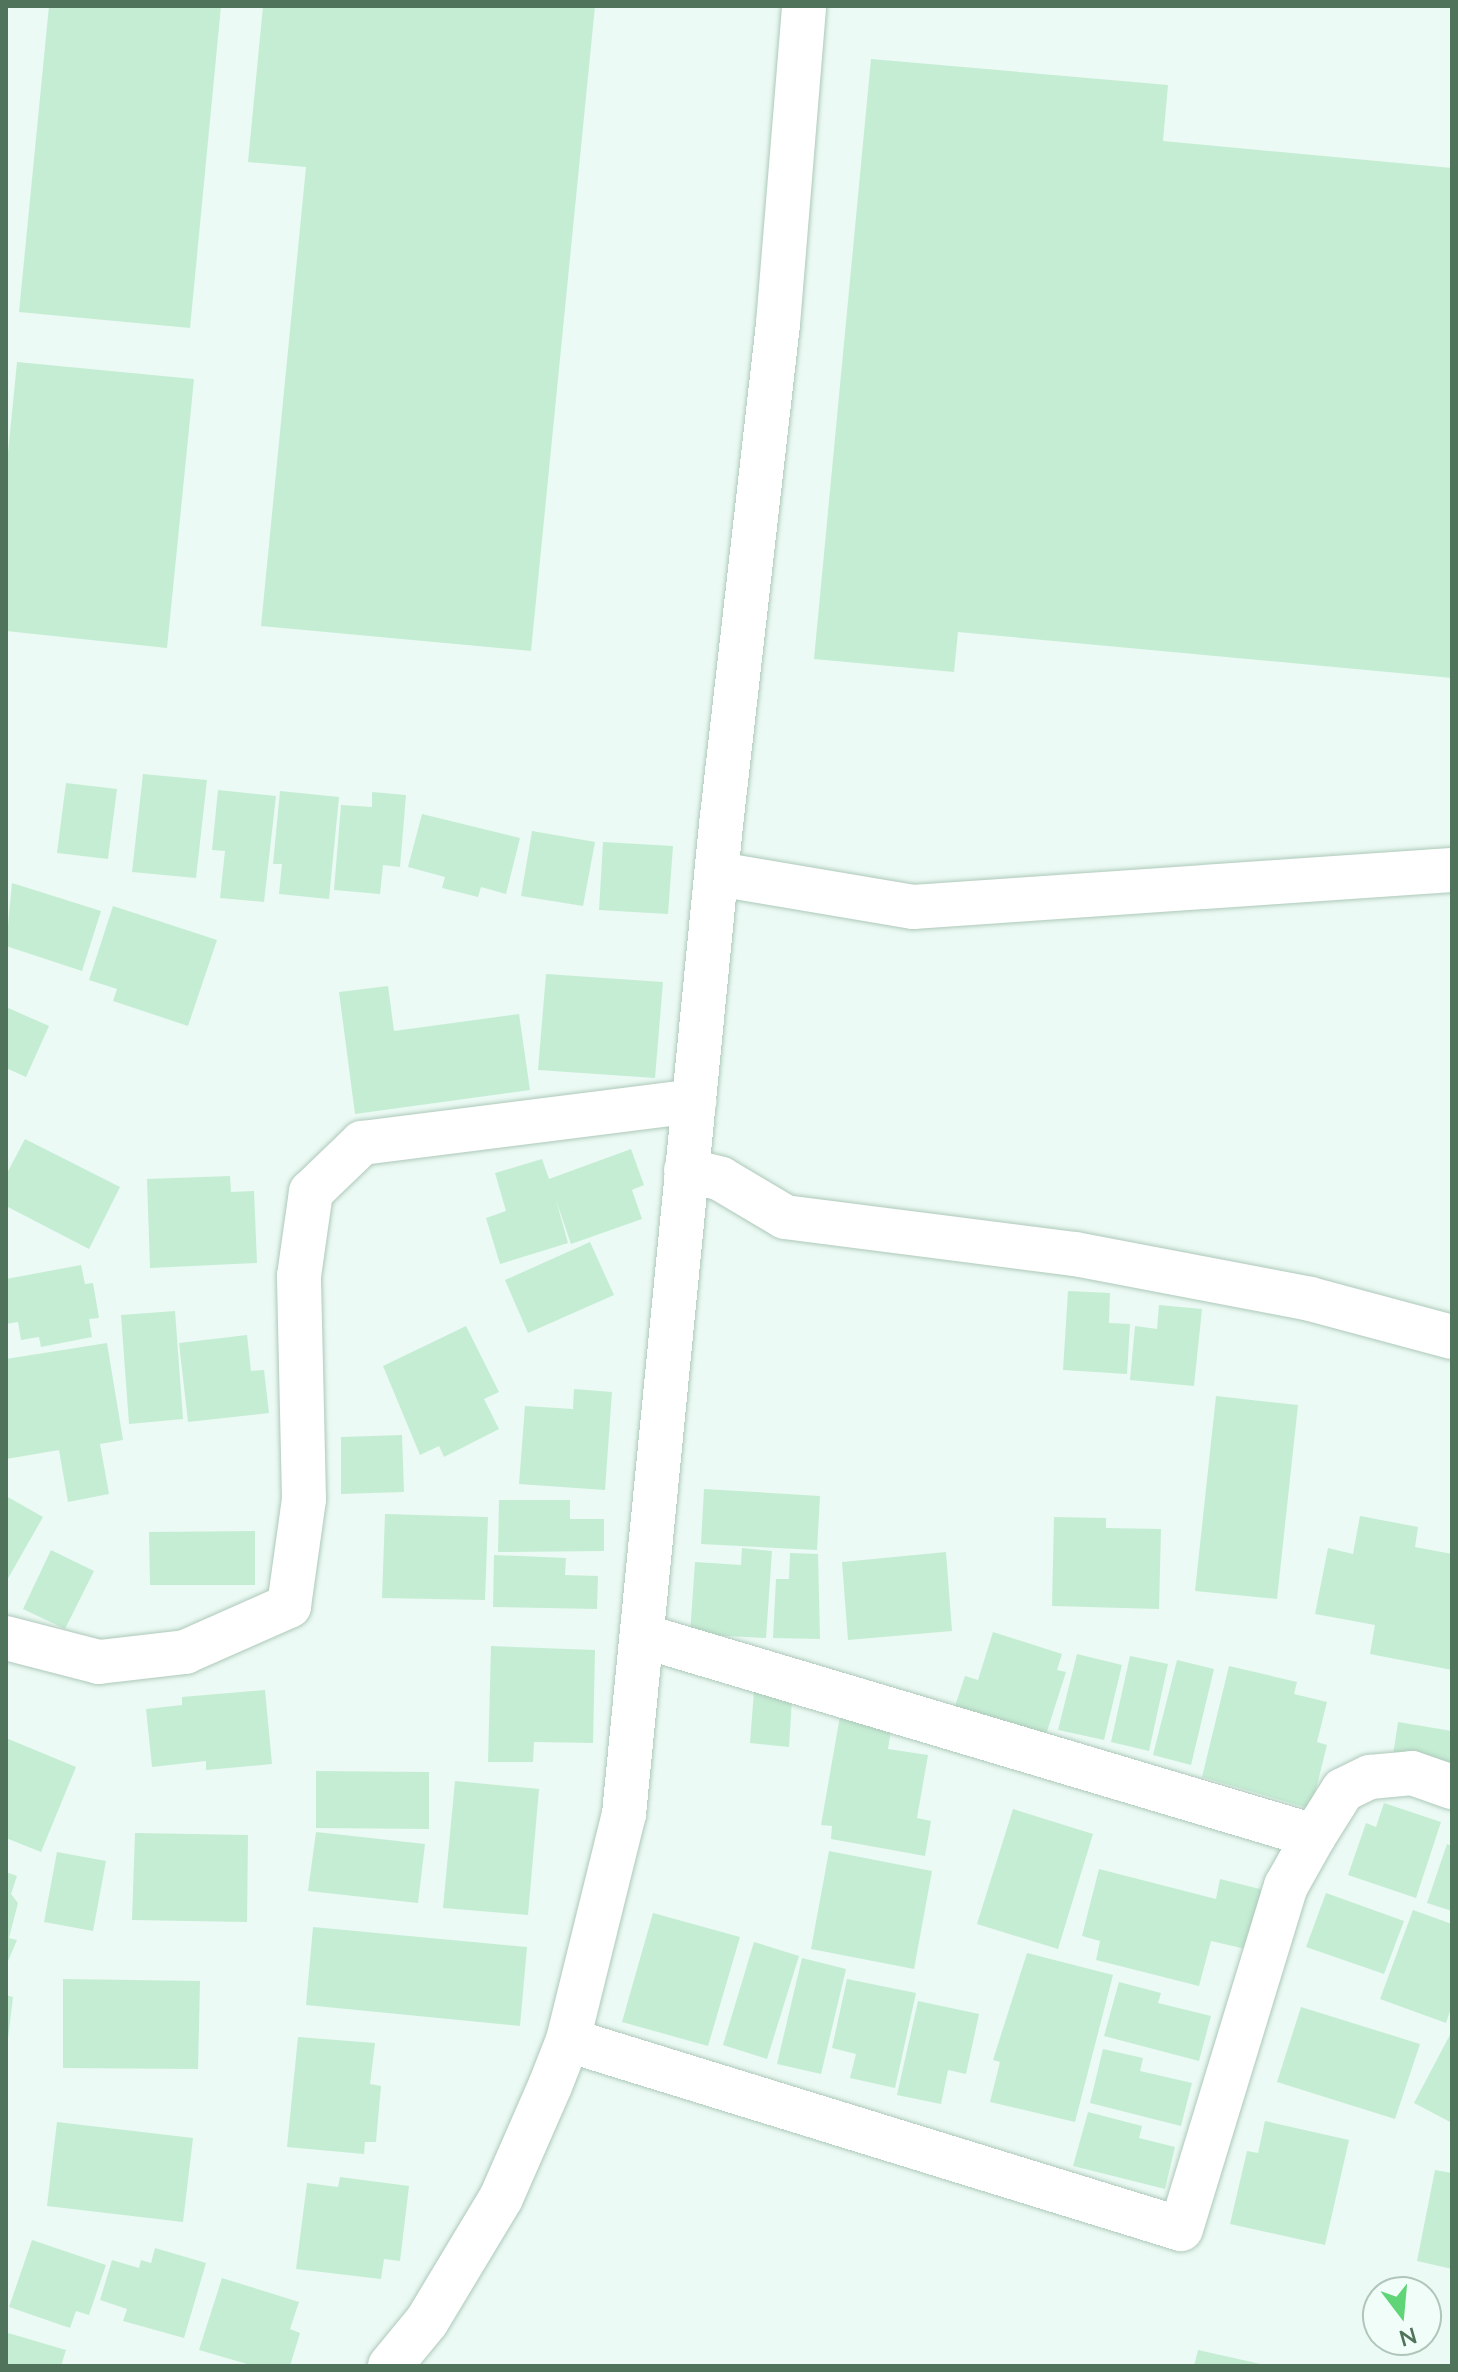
<!DOCTYPE html>
<style>
body{margin:0}
#map{position:relative;width:1458px;height:2372px;overflow:hidden;background:#ebfaf4;font-family:Lato,sans-serif}
div>[style]{position:absolute}
.building>*{inset:0;background:#c5edd4}
.roads{filter:drop-shadow(0 0 2px #aec9ba) drop-shadow(0 0 2px #aec9ba)}
.street>*{height:44px;margin:-22px;padding:0 22px;transform-origin:22px;border-radius:22px;background:#fff}
.secondary>*{height:44px;margin:-22px;padding:0 22px;transform-origin:22px;border-radius:22px;background:#fff}
span{translate:-50% -50%;white-space:nowrap;text-align:center;line-height:1.15;-webkit-text-stroke:8px #f1fdf8;paint-order:stroke}
.frame{position:absolute;inset:0;border:8px solid #50735c;pointer-events:none}
.north{position:absolute;left:1362px;top:2276px;width:80px;height:80px;box-sizing:border-box;background:#f1fdf8;border:2px solid #b1c6ba;border-radius:50%;rotate:164deg;font-size:22px;font-weight:700;line-height:32px;text-align:center;color:#50735c}
.north::after{content:'';display:block;margin:auto;width:28px;height:36px;background:#5fd577;clip-path:polygon(50% 0,100% 100%,50% 72%,0 100%)}
</style>
<div id="map">
<div class="building">
<i style="clip-path:polygon(49px 6px,221px 6px,190px 328px,19px 312px)"></i>
<i style="clip-path:polygon(263px 6px,595px 6px,531px 651px,261px 626px,306px 167px,248px 162px)"></i>
<i style="clip-path:polygon(871px 59px,1168px 85px,1163px 141px,1452px 168px,1452px 678px,958px 632px,954px 672px,814px 659px)"></i>
<i style="clip-path:polygon(17px 362px,194px 379px,167px 648px,6px 631px,6px 473px)"></i>
<i style="clip-path:polygon(143px 774px,207px 780px,196px 878px,132px 872px)"></i>
<i style="clip-path:polygon(66px 783px,117px 789px,108px 859px,57px 853px)"></i>
<i style="clip-path:polygon(218px 790px,276px 796px,264px 902px,220px 898px,225px 851px,212px 850px)"></i>
<i style="clip-path:polygon(280px 791px,339px 797px,329px 899px,279px 894px,282px 864px,273px 864px)"></i>
<i style="clip-path:polygon(372px 792px,406px 795px,400px 867px,383px 865px,380px 894px,334px 890px,341px 805px,372px 807px)"></i>
<i style="clip-path:polygon(422px 814px,520px 838px,506px 894px,481px 887px,478px 897px,442px 888px,445px 877px,408px 867px)"></i>
<i style="clip-path:polygon(532px 831px,595px 842px,583px 906px,521px 896px)"></i>
<i style="clip-path:polygon(603px 842px,673px 846px,668px 914px,599px 910px)"></i>
<i style="clip-path:polygon(12px 883px,101px 911px,82px 971px,6px 946px)"></i>
<i style="clip-path:polygon(113px 906px,217px 940px,188px 1026px,113px 1001px,117px 989px,89px 980px)"></i>
<i style="clip-path:polygon(546px 974px,663px 982px,655px 1078px,538px 1070px)"></i>
<i style="clip-path:polygon(388px 986px,394px 1031px,519px 1014px,530px 1090px,355px 1114px,339px 992px)"></i>
<i style="clip-path:polygon(6px 1007px,49px 1026px,26px 1077px,6px 1068px)"></i>
<i style="clip-path:polygon(25px 1139px,120px 1187px,89px 1249px,6px 1206px,6px 1175px)"></i>
<i style="clip-path:polygon(631px 1149px,644px 1185px,632px 1190px,642px 1219px,571px 1244px,556px 1200px,568px 1243px,500px 1264px,486px 1218px,506px 1211px,495px 1173px,542px 1159px,549px 1179px)"></i>
<i style="clip-path:polygon(230px 1176px,231px 1192px,254px 1191px,257px 1263px,150px 1268px,147px 1179px)"></i>
<i style="clip-path:polygon(590px 1242px,614px 1295px,528px 1333px,505px 1280px)"></i>
<i style="clip-path:polygon(81px 1265px,85px 1284px,93px 1283px,99px 1318px,89px 1319px,92px 1337px,41px 1347px,39px 1337px,21px 1340px,18px 1322px,6px 1324px,6px 1279px)"></i>
<i style="clip-path:polygon(1068px 1291px,1110px 1293px,1109px 1323px,1130px 1324px,1127px 1374px,1063px 1370px)"></i>
<i style="clip-path:polygon(1159px 1305px,1202px 1309px,1194px 1386px,1130px 1380px,1135px 1326px,1157px 1329px)"></i>
<i style="clip-path:polygon(175px 1311px,183px 1419px,129px 1424px,121px 1315px)"></i>
<i style="clip-path:polygon(466px 1326px,499px 1392px,484px 1399px,499px 1429px,444px 1457px,439px 1446px,420px 1455px,383px 1366px)"></i>
<i style="clip-path:polygon(247px 1335px,251px 1371px,264px 1370px,269px 1413px,188px 1422px,179px 1343px)"></i>
<i style="clip-path:polygon(107px 1343px,123px 1440px,100px 1444px,109px 1494px,68px 1502px,59px 1450px,6px 1459px,6px 1359px)"></i>
<i style="clip-path:polygon(574px 1389px,612px 1392px,605px 1490px,519px 1484px,525px 1406px,573px 1409px)"></i>
<i style="clip-path:polygon(1216px 1396px,1298px 1405px,1277px 1599px,1195px 1591px)"></i>
<i style="clip-path:polygon(402px 1435px,404px 1492px,341px 1494px,341px 1437px)"></i>
<i style="clip-path:polygon(704px 1489px,820px 1496px,817px 1550px,701px 1544px)"></i>
<i style="clip-path:polygon(6px 1496px,43px 1517px,6px 1582px)"></i>
<i style="clip-path:polygon(499px 1500px,570px 1500px,570px 1519px,604px 1519px,604px 1551px,498px 1552px)"></i>
<i style="clip-path:polygon(385px 1514px,488px 1517px,485px 1600px,382px 1598px)"></i>
<i style="clip-path:polygon(1360px 1516px,1418px 1527px,1415px 1547px,1452px 1554px,1452px 1670px,1370px 1654px,1375px 1625px,1315px 1614px,1328px 1548px,1353px 1554px)"></i>
<i style="clip-path:polygon(1054px 1517px,1106px 1518px,1106px 1528px,1161px 1529px,1159px 1609px,1052px 1606px)"></i>
<i style="clip-path:polygon(255px 1531px,255px 1585px,150px 1585px,149px 1532px)"></i>
<i style="clip-path:polygon(742px 1548px,772px 1551px,766px 1638px,690px 1634px,695px 1562px,741px 1565px)"></i>
<i style="clip-path:polygon(51px 1550px,94px 1571px,65px 1629px,23px 1609px)"></i>
<i style="clip-path:polygon(946px 1552px,952px 1631px,848px 1640px,842px 1562px)"></i>
<i style="clip-path:polygon(790px 1553px,818px 1554px,820px 1639px,773px 1638px,776px 1579px,789px 1579px)"></i>
<i style="clip-path:polygon(494px 1555px,566px 1558px,565px 1575px,598px 1576px,597px 1609px,493px 1607px)"></i>
<i style="clip-path:polygon(993px 1632px,1062px 1654px,1057px 1670px,1066px 1672px,1043px 1744px,952px 1715px,965px 1676px,978px 1680px)"></i>
<i style="clip-path:polygon(491px 1646px,595px 1650px,593px 1743px,534px 1742px,533px 1762px,488px 1762px)"></i>
<i style="clip-path:polygon(1077px 1654px,1122px 1665px,1104px 1740px,1058px 1730px)"></i>
<i style="clip-path:polygon(1130px 1656px,1168px 1664px,1149px 1751px,1111px 1742px)"></i>
<i style="clip-path:polygon(1177px 1660px,1214px 1669px,1191px 1765px,1153px 1755px)"></i>
<i style="clip-path:polygon(1229px 1666px,1297px 1682px,1294px 1694px,1327px 1702px,1317px 1742px,1327px 1745px,1311px 1809px,1202px 1777px)"></i>
<i style="clip-path:polygon(265px 1690px,272px 1764px,206px 1770px,206px 1761px,152px 1767px,146px 1709px,182px 1705px,182px 1697px)"></i>
<i style="clip-path:polygon(754px 1691px,792px 1699px,789px 1747px,750px 1743px)"></i>
<i style="clip-path:polygon(840px 1716px,892px 1725px,888px 1749px,928px 1755px,917px 1818px,931px 1821px,925px 1856px,831px 1839px,832px 1826px,821px 1825px)"></i>
<i style="clip-path:polygon(1398px 1722px,1452px 1731px,1452px 1764px,1393px 1755px)"></i>
<i style="clip-path:polygon(6px 1738px,76px 1767px,41px 1852px,6px 1838px)"></i>
<i style="clip-path:polygon(316px 1771px,429px 1772px,429px 1829px,316px 1828px)"></i>
<i style="clip-path:polygon(455px 1781px,539px 1789px,528px 1915px,443px 1908px)"></i>
<i style="clip-path:polygon(1384px 1803px,1441px 1822px,1416px 1898px,1348px 1875px,1366px 1823px,1376px 1827px)"></i>
<i style="clip-path:polygon(1013px 1809px,1093px 1834px,1058px 1949px,977px 1924px)"></i>
<i style="clip-path:polygon(316px 1832px,425px 1844px,418px 1903px,308px 1891px)"></i>
<i style="clip-path:polygon(135px 1833px,248px 1835px,247px 1922px,132px 1920px)"></i>
<i style="clip-path:polygon(1447px 1844px,1452px 1846px,1452px 1911px,1427px 1903px)"></i>
<i style="clip-path:polygon(829px 1851px,932px 1871px,914px 1969px,811px 1949px)"></i>
<i style="clip-path:polygon(57px 1852px,106px 1861px,93px 1931px,44px 1922px)"></i>
<i style="clip-path:polygon(1099px 1869px,1216px 1899px,1220px 1879px,1264px 1890px,1250px 1950px,1211px 1941px,1199px 1986px,1096px 1960px,1100px 1941px,1082px 1936px)"></i>
<i style="clip-path:polygon(6px 1872px,17px 1876px,11px 1894px,18px 1903px,9px 1938px,17px 1940px,6px 1966px)"></i>
<i style="clip-path:polygon(1326px 1893px,1404px 1921px,1384px 1974px,1306px 1947px)"></i>
<i style="clip-path:polygon(1413px 1910px,1452px 1924px,1452px 2005px,1446px 2023px,1380px 1999px)"></i>
<i style="clip-path:polygon(653px 1913px,740px 1937px,708px 2046px,622px 2022px)"></i>
<i style="clip-path:polygon(313px 1927px,527px 1947px,520px 2026px,306px 2005px)"></i>
<i style="clip-path:polygon(754px 1942px,799px 1956px,767px 2059px,723px 2045px)"></i>
<i style="clip-path:polygon(1027px 1953px,1113px 1975px,1075px 2122px,990px 2102px,1000px 2062px,993px 2060px)"></i>
<i style="clip-path:polygon(802px 1958px,846px 1969px,821px 2074px,777px 2064px)"></i>
<i style="clip-path:polygon(63px 1979px,200px 1981px,198px 2069px,63px 2068px)"></i>
<i style="clip-path:polygon(847px 1979px,916px 1993px,895px 2088px,850px 2078px,856px 2054px,832px 2048px)"></i>
<i style="clip-path:polygon(1119px 1982px,1161px 1993px,1158px 2003px,1211px 2016px,1199px 2061px,1104px 2036px)"></i>
<i style="clip-path:polygon(6px 1995px,13px 1997px,7px 2047px,6px 2047px)"></i>
<i style="clip-path:polygon(918px 2001px,979px 2014px,966px 2074px,948px 2070px,941px 2104px,897px 2095px)"></i>
<i style="clip-path:polygon(1301px 2007px,1420px 2044px,1395px 2119px,1277px 2082px)"></i>
<i style="clip-path:polygon(1452px 2031px,1452px 2123px,1414px 2103px)"></i>
<i style="clip-path:polygon(298px 2037px,375px 2043px,370px 2084px,381px 2086px,376px 2142px,365px 2142px,364px 2154px,287px 2147px)"></i>
<i style="clip-path:polygon(1103px 2049px,1143px 2058px,1140px 2071px,1192px 2083px,1181px 2126px,1090px 2103px)"></i>
<i style="clip-path:polygon(1088px 2112px,1142px 2126px,1139px 2138px,1175px 2147px,1165px 2189px,1073px 2166px)"></i>
<i style="clip-path:polygon(1265px 2121px,1349px 2140px,1325px 2245px,1230px 2224px,1247px 2151px,1258px 2153px)"></i>
<i style="clip-path:polygon(57px 2122px,193px 2138px,183px 2222px,47px 2206px)"></i>
<i style="clip-path:polygon(1435px 2170px,1452px 2173px,1452px 2269px,1417px 2261px)"></i>
<i style="clip-path:polygon(340px 2177px,409px 2186px,400px 2261px,384px 2259px,381px 2279px,296px 2269px,307px 2183px,338px 2187px)"></i>
<i style="clip-path:polygon(32px 2240px,106px 2265px,89px 2315px,76px 2311px,70px 2328px,9px 2307px)"></i>
<i style="clip-path:polygon(155px 2248px,206px 2263px,184px 2338px,123px 2321px,127px 2309px,100px 2300px,112px 2260px,139px 2268px,141px 2260px,151px 2263px)"></i>
<i style="clip-path:polygon(222px 2278px,299px 2302px,290px 2329px,300px 2333px,290px 2366px,254px 2366px,199px 2350px)"></i>
<i style="clip-path:polygon(8px 2333px,66px 2350px,61px 2366px,6px 2366px)"></i>
<i style="clip-path:polygon(1198px 2350px,1265px 2365px,1264px 2366px,1194px 2366px)"></i>
</div>
<div class="roads">
<div class="street">
<i style="left:718px;top:874px;width:198px;rotate:9.6deg"></i>
<i style="left:913px;top:907px;width:540px;rotate:-3.93deg"></i>
<i style="left:686px;top:1170px;width:36px;rotate:14deg"></i>
<i style="left:721px;top:1179px;width:74px;rotate:30.7deg"></i>
<i style="left:785px;top:1217px;width:292px;rotate:7.3deg"></i>
<i style="left:1075px;top:1254px;width:239px;rotate:10.8deg"></i>
<i style="left:1310px;top:1299px;width:147px;rotate:15deg"></i>
<i style="left:643px;top:1636px;width:700px;rotate:16.6deg"></i>
<i style="left:6px;top:1638px;width:96px;rotate:14.5deg"></i>
<i style="left:99px;top:1662px;width:87px;rotate:-6.6deg"></i>
<i style="left:185px;top:1652px;width:114px;rotate:-23.9deg"></i>
<i style="left:289px;top:1606px;width:108px;rotate:-82deg"></i>
<i style="left:304px;top:1499px;width:223px;rotate:-91.3deg"></i>
<i style="left:299px;top:1276px;width:85px;rotate:-81.9deg"></i>
<i style="left:311px;top:1192px;width:71px;rotate:-43.9deg"></i>
<i style="left:362px;top:1143px;width:335px;rotate:-7.2deg"></i>
<i style="left:568px;top:2040px;width:641px;rotate:17.14deg"></i>
<i style="left:1181px;top:2229px;width:359px;rotate:-73deg"></i>
<i style="left:1286px;top:1886px;width:57px;rotate:-60.8deg"></i>
<i style="left:1314px;top:1836px;width:54px;rotate:-57.8deg"></i>
<i style="left:1343px;top:1790px;width:30px;rotate:-26deg"></i>
<i style="left:1370px;top:1777px;width:42px;rotate:-5.4deg"></i>
<i style="left:1412px;top:1773px;width:42px;rotate:19.3deg"></i>
</div>
<div class="secondary">
<i style="left:390px;top:2366px;width:58px;rotate:-50.6deg"></i>
<i style="left:427px;top:2321px;width:144px;rotate:-59deg"></i>
<i style="left:501px;top:2198px;width:122px;rotate:-66.4deg"></i>
<i style="left:550px;top:2086px;width:49px;rotate:-68.6deg"></i>
<i style="left:568px;top:2040px;width:233px;rotate:-76.1deg"></i>
<i style="left:624px;top:1814px;width:994px;rotate:-84.4deg"></i>
<i style="left:721px;top:825px;width:504px;rotate:-83.51deg"></i>
<i style="left:778px;top:324px;width:319px;rotate:-85.3deg"></i>
</div>
</div>
<div class="frame"></div>
<div class="north">N</div>
</div>
